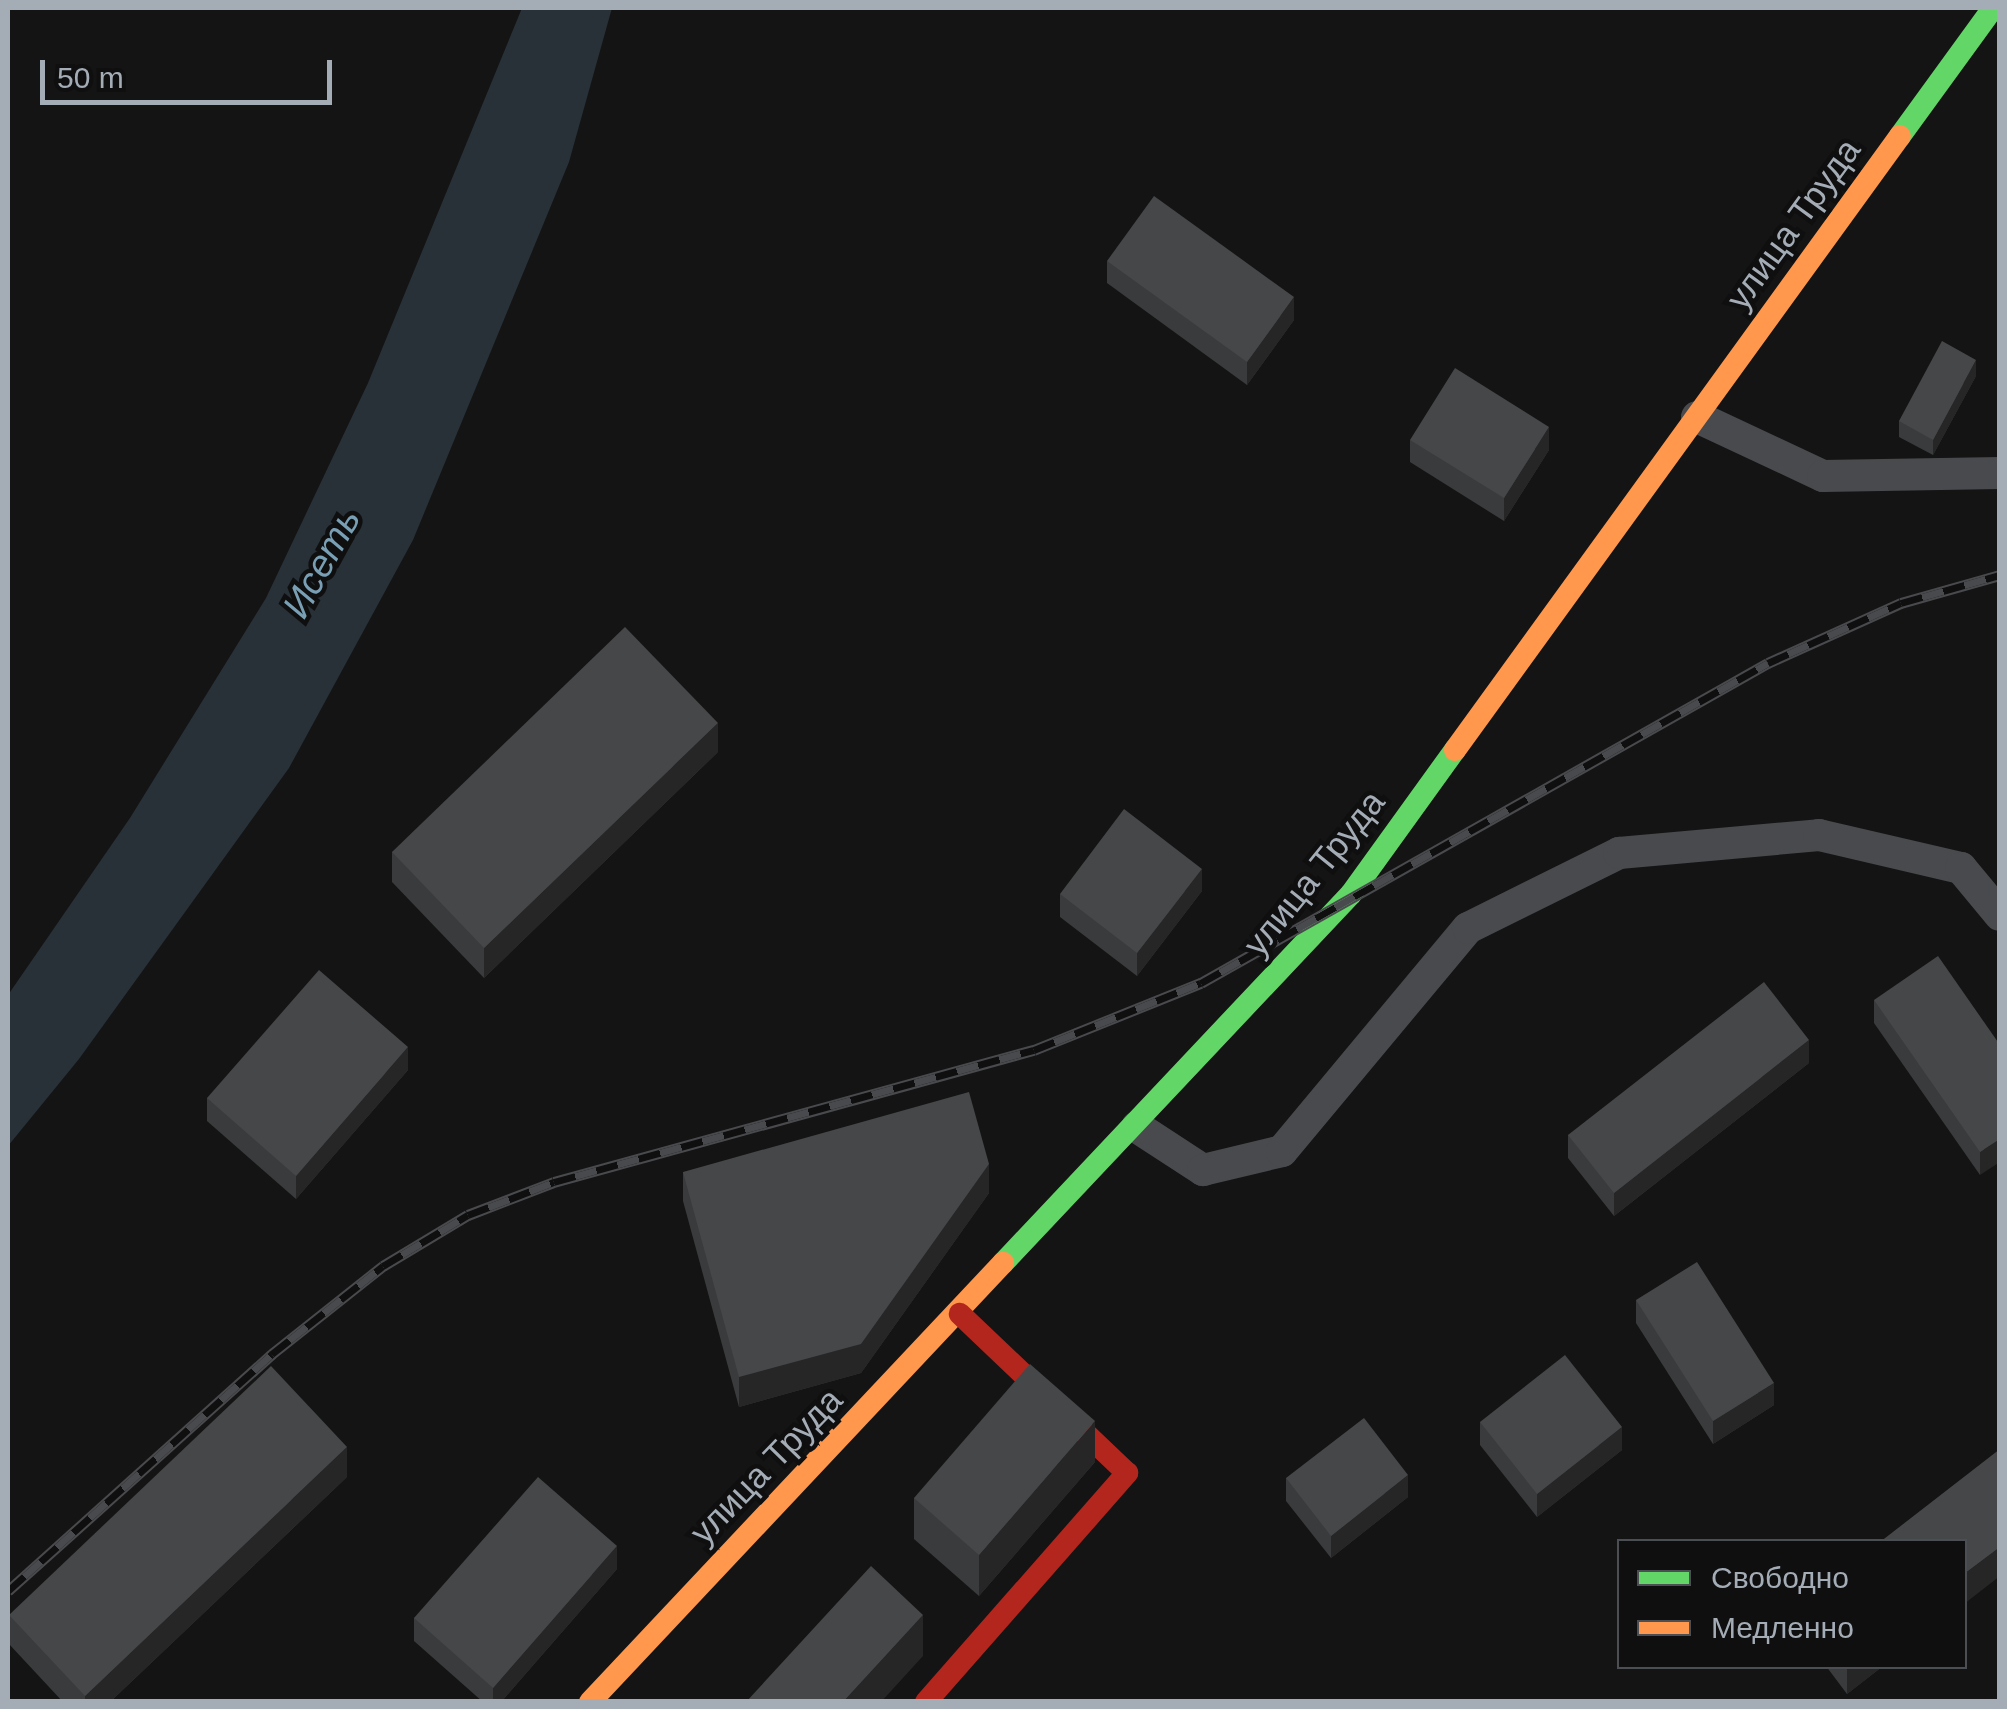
<!DOCTYPE html>
<meta charset="utf-8">
<style>
body{margin:0}
#map{position:relative;width:2007px;height:1709px;overflow:hidden;background:#141414;font-family:Arial,sans-serif}
div>[style]{position:absolute}
.water>*{inset:0;background:#273137}
.street>*{height:32px;margin:-16px;padding:0 16px;transform-origin:16px;border-radius:16px;background:#484a4d}
.fast>*{height:22px;margin:-11px;padding:0 11px;transform-origin:11px;border-radius:11px;background:#63d668}
.slow>*{height:22px;margin:-11px;padding:0 11px;transform-origin:11px;border-radius:11px;background:#ff974d}
.jam>*{height:22px;margin:-11px;padding:0 11px;transform-origin:11px;border-radius:11px;background:#b3261e}
.rail>*{height:11px;margin-top:-5.5px;transform-origin:0;background:repeating-linear-gradient(90deg,#0f0f10 0 22px,#494a4d 0 44px);box-sizing:border-box;border-block:2px solid #494a4d}
.wall>*{inset:0;background:#3a3b3c}
.shaded-wall>*{inset:0;background:#262627}
.building>*{inset:0;background:#454749}
span{translate:-50% -50%;white-space:nowrap;text-align:center;line-height:1.15;-webkit-text-stroke:9px #0f0f10;paint-order:stroke}
.street-label{font-size:35px;color:#a4acb6}
.water-label{font-size:38px;color:#799fb4;font-style:italic}
.frame{position:absolute;inset:0;border:10px solid #a4acb6;pointer-events:none}
.legend{position:absolute;left:1617px;top:1539px;width:350px;height:130px;box-sizing:border-box;background:#0f0f10;border:2px solid #4b4e52;margin:0;padding:12px 18px;list-style:none;font-size:30px;color:#a4acb6}
.legend li{display:flex;align-items:center;gap:20px;height:50px}
.legend b{width:50px;border:2px solid #4b4e52}
.scale{position:absolute;left:40px;top:60px;width:292px;height:45px;box-sizing:border-box;border:5px solid #a4acb6;border-top:0;padding-left:12px;font-size:30px;line-height:35px;white-space:nowrap;color:#a4acb6;-webkit-text-stroke:8px #0f0f10;paint-order:stroke}
</style>
<div id="map">
<div class="water">
<i style="clip-path:polygon(522px 8px,612px 8px,569px 162px,413px 540px,289px 768px,79px 1059px,8px 1146px,8px 995px,130px 818px,266px 598px,368px 383px)"></i>
</div>
<div class="street">
<i style="left:1697px;top:417px;width:139px;rotate:25.1deg"></i>
<i style="left:1823px;top:476px;width:177px;rotate:-1deg"></i>
<i style="left:1137px;top:1127px;width:79px;rotate:33.1deg"></i>
<i style="left:1203px;top:1170px;width:81px;rotate:-13.5deg"></i>
<i style="left:1282px;top:1151px;width:290px;rotate:-50.2deg"></i>
<i style="left:1468px;top:928px;width:169px;rotate:-26.4deg"></i>
<i style="left:1619px;top:853px;width:201px;rotate:-5.1deg"></i>
<i style="left:1819px;top:835px;width:146px;rotate:13.1deg"></i>
<i style="left:1961px;top:868px;width:61px;rotate:50.3deg"></i>
</div>
<div class="fast">
<i style="left:1900px;top:136px;width:158px;rotate:-54deg"></i>
<i style="left:1003px;top:1263px;width:507px;rotate:-46.68deg"></i>
<i style="left:1351px;top:894px;width:178px;rotate:-54.2deg"></i>
</div>
<div class="slow">
<i style="left:1455px;top:750px;width:758px;rotate:-54.07deg"></i>
<i style="left:590px;top:1702px;width:603px;rotate:-46.75deg"></i>
</div>
<div class="jam">
<i style="left:926px;top:1702px;width:305px;rotate:-48.7deg"></i>
<i style="left:1127px;top:1473px;width:231px;rotate:-136.4deg"></i>
</div>
<div class="rail">
<i style="left:8px;top:1591px;width:355px;rotate:-41.9deg"></i>
<i style="left:272px;top:1354px;width:142px;rotate:-38.4deg"></i>
<i style="left:383px;top:1266px;width:99px;rotate:-31deg"></i>
<i style="left:468px;top:1215px;width:92px;rotate:-21deg"></i>
<i style="left:554px;top:1182px;width:498px;rotate:-15.4deg"></i>
<i style="left:1034px;top:1050px;width:180px;rotate:-21.9deg"></i>
<i style="left:1201px;top:983px;width:651px;rotate:-29.44deg"></i>
<i style="left:1768px;top:663px;width:146px;rotate:-24.3deg"></i>
<i style="left:1901px;top:603px;width:103px;rotate:-15.8deg"></i>
</div>
<div class="wall">
<i style="clip-path:polygon(1107px 261px,1294px 320px,1247px 385px,1107px 283px)"></i>
<i style="clip-path:polygon(1976px 376px,1933px 455px,1899px 437px,1899px 421px)"></i>
<i style="clip-path:polygon(1410px 440px,1549px 450px,1504px 521px,1410px 462px)"></i>
<i style="clip-path:polygon(718px 752px,484px 978px,392px 882px,392px 852px)"></i>
<i style="clip-path:polygon(1202px 891px,1137px 976px,1060px 917px,1060px 894px)"></i>
<i style="clip-path:polygon(1874px 1000px,2000px 1045px,1980px 1175px,1874px 1023px)"></i>
<i style="clip-path:polygon(1809px 1063px,1614px 1216px,1568px 1158px,1568px 1135px)"></i>
<i style="clip-path:polygon(408px 1070px,296px 1199px,207px 1121px,207px 1098px)"></i>
<i style="clip-path:polygon(683px 1172px,989px 1193px,861px 1373px,739px 1407px,683px 1201px)"></i>
<i style="clip-path:polygon(1636px 1300px,1774px 1405px,1713px 1444px,1636px 1323px)"></i>
<i style="clip-path:polygon(1480px 1422px,1622px 1450px,1537px 1517px,1480px 1445px)"></i>
<i style="clip-path:polygon(1095px 1462px,979px 1596px,914px 1539px,914px 1498px)"></i>
<i style="clip-path:polygon(347px 1477px,110px 1702px,63px 1702px,9px 1644px,9px 1615px)"></i>
<i style="clip-path:polygon(1286px 1478px,1408px 1497px,1331px 1558px,1286px 1501px)"></i>
<i style="clip-path:polygon(617px 1569px,501px 1702px,483px 1702px,414px 1641px,414px 1618px)"></i>
<i style="clip-path:polygon(1826px 1666px,1883px 1666px,1847px 1694px)"></i>
</div>
<div class="shaded-wall">
<i style="clip-path:polygon(1294px 297px,1294px 320px,1247px 385px,1247px 362px)"></i>
<i style="clip-path:polygon(1976px 360px,1976px 376px,1933px 455px,1933px 440px)"></i>
<i style="clip-path:polygon(1549px 427px,1549px 450px,1504px 521px,1504px 498px)"></i>
<i style="clip-path:polygon(718px 723px,718px 752px,484px 978px,484px 948px)"></i>
<i style="clip-path:polygon(1202px 869px,1202px 891px,1137px 976px,1137px 953px)"></i>
<i style="clip-path:polygon(1809px 1040px,1809px 1063px,1614px 1216px,1614px 1193px)"></i>
<i style="clip-path:polygon(408px 1047px,408px 1070px,296px 1199px,296px 1176px)"></i>
<i style="clip-path:polygon(2000px 1139px,2000px 1162px,1980px 1175px,1980px 1152px)"></i>
<i style="clip-path:polygon(989px 1164px,989px 1193px,861px 1373px,739px 1407px,739px 1377px)"></i>
<i style="clip-path:polygon(1774px 1383px,1774px 1405px,1713px 1444px,1713px 1421px)"></i>
<i style="clip-path:polygon(1095px 1421px,1095px 1462px,979px 1596px,979px 1555px)"></i>
<i style="clip-path:polygon(1622px 1427px,1622px 1450px,1537px 1517px,1537px 1494px)"></i>
<i style="clip-path:polygon(347px 1447px,347px 1477px,110px 1702px,85px 1702px,85px 1696px)"></i>
<i style="clip-path:polygon(1408px 1475px,1408px 1497px,1331px 1558px,1331px 1536px)"></i>
<i style="clip-path:polygon(617px 1546px,617px 1569px,501px 1702px,493px 1702px,493px 1688px)"></i>
<i style="clip-path:polygon(2000px 1547px,2000px 1576px,1964px 1604px,1964px 1574px)"></i>
<i style="clip-path:polygon(923px 1615px,923px 1656px,881px 1702px,843px 1702px)"></i>
<i style="clip-path:polygon(1847px 1666px,1883px 1666px,1847px 1694px)"></i>
</div>
<div class="building">
<i style="clip-path:polygon(1154px 196px,1294px 297px,1247px 362px,1107px 261px)"></i>
<i style="clip-path:polygon(1942px 341px,1976px 360px,1933px 440px,1899px 421px)"></i>
<i style="clip-path:polygon(1455px 368px,1549px 427px,1504px 498px,1410px 440px)"></i>
<i style="clip-path:polygon(625px 627px,718px 723px,484px 948px,392px 852px)"></i>
<i style="clip-path:polygon(1124px 809px,1202px 869px,1137px 953px,1060px 894px)"></i>
<i style="clip-path:polygon(1938px 956px,2000px 1045px,2000px 1139px,1980px 1152px,1874px 1000px)"></i>
<i style="clip-path:polygon(319px 970px,408px 1047px,296px 1176px,207px 1098px)"></i>
<i style="clip-path:polygon(1764px 982px,1809px 1040px,1614px 1193px,1568px 1135px)"></i>
<i style="clip-path:polygon(969px 1092px,989px 1164px,861px 1344px,739px 1377px,683px 1172px)"></i>
<i style="clip-path:polygon(1697px 1262px,1774px 1383px,1713px 1421px,1636px 1300px)"></i>
<i style="clip-path:polygon(1565px 1355px,1622px 1427px,1537px 1494px,1480px 1422px)"></i>
<i style="clip-path:polygon(1030px 1364px,1095px 1421px,979px 1555px,914px 1498px)"></i>
<i style="clip-path:polygon(271px 1366px,347px 1447px,85px 1696px,9px 1615px)"></i>
<i style="clip-path:polygon(1364px 1418px,1408px 1475px,1331px 1536px,1286px 1478px)"></i>
<i style="clip-path:polygon(2000px 1449px,2000px 1547px,1964px 1574px,1964px 1542px,1880px 1542px)"></i>
<i style="clip-path:polygon(538px 1477px,617px 1546px,493px 1688px,414px 1618px)"></i>
<i style="clip-path:polygon(871px 1566px,923px 1615px,843px 1702px,746px 1702px)"></i>
</div>
<div class="street-label">
<span style="left:1793px;top:224px;rotate:-54deg">улица Труда</span>
<span style="left:1314px;top:873px;rotate:-51deg">улица Труда</span>
<span style="left:766px;top:1466px;rotate:-46deg">улица Труда</span>
</div>
<div class="water-label">
<span style="left:322px;top:563px;rotate:-61deg">Исеть</span>
</div>
<div class="frame"></div>
<ul class="legend">
<li><b style="height:12px;background:#63d668"></b>Свободно</li>
<li><b style="height:12px;background:#ff974d"></b>Медленно</li>
</ul>
<div class="scale">50 m</div>
</div>
